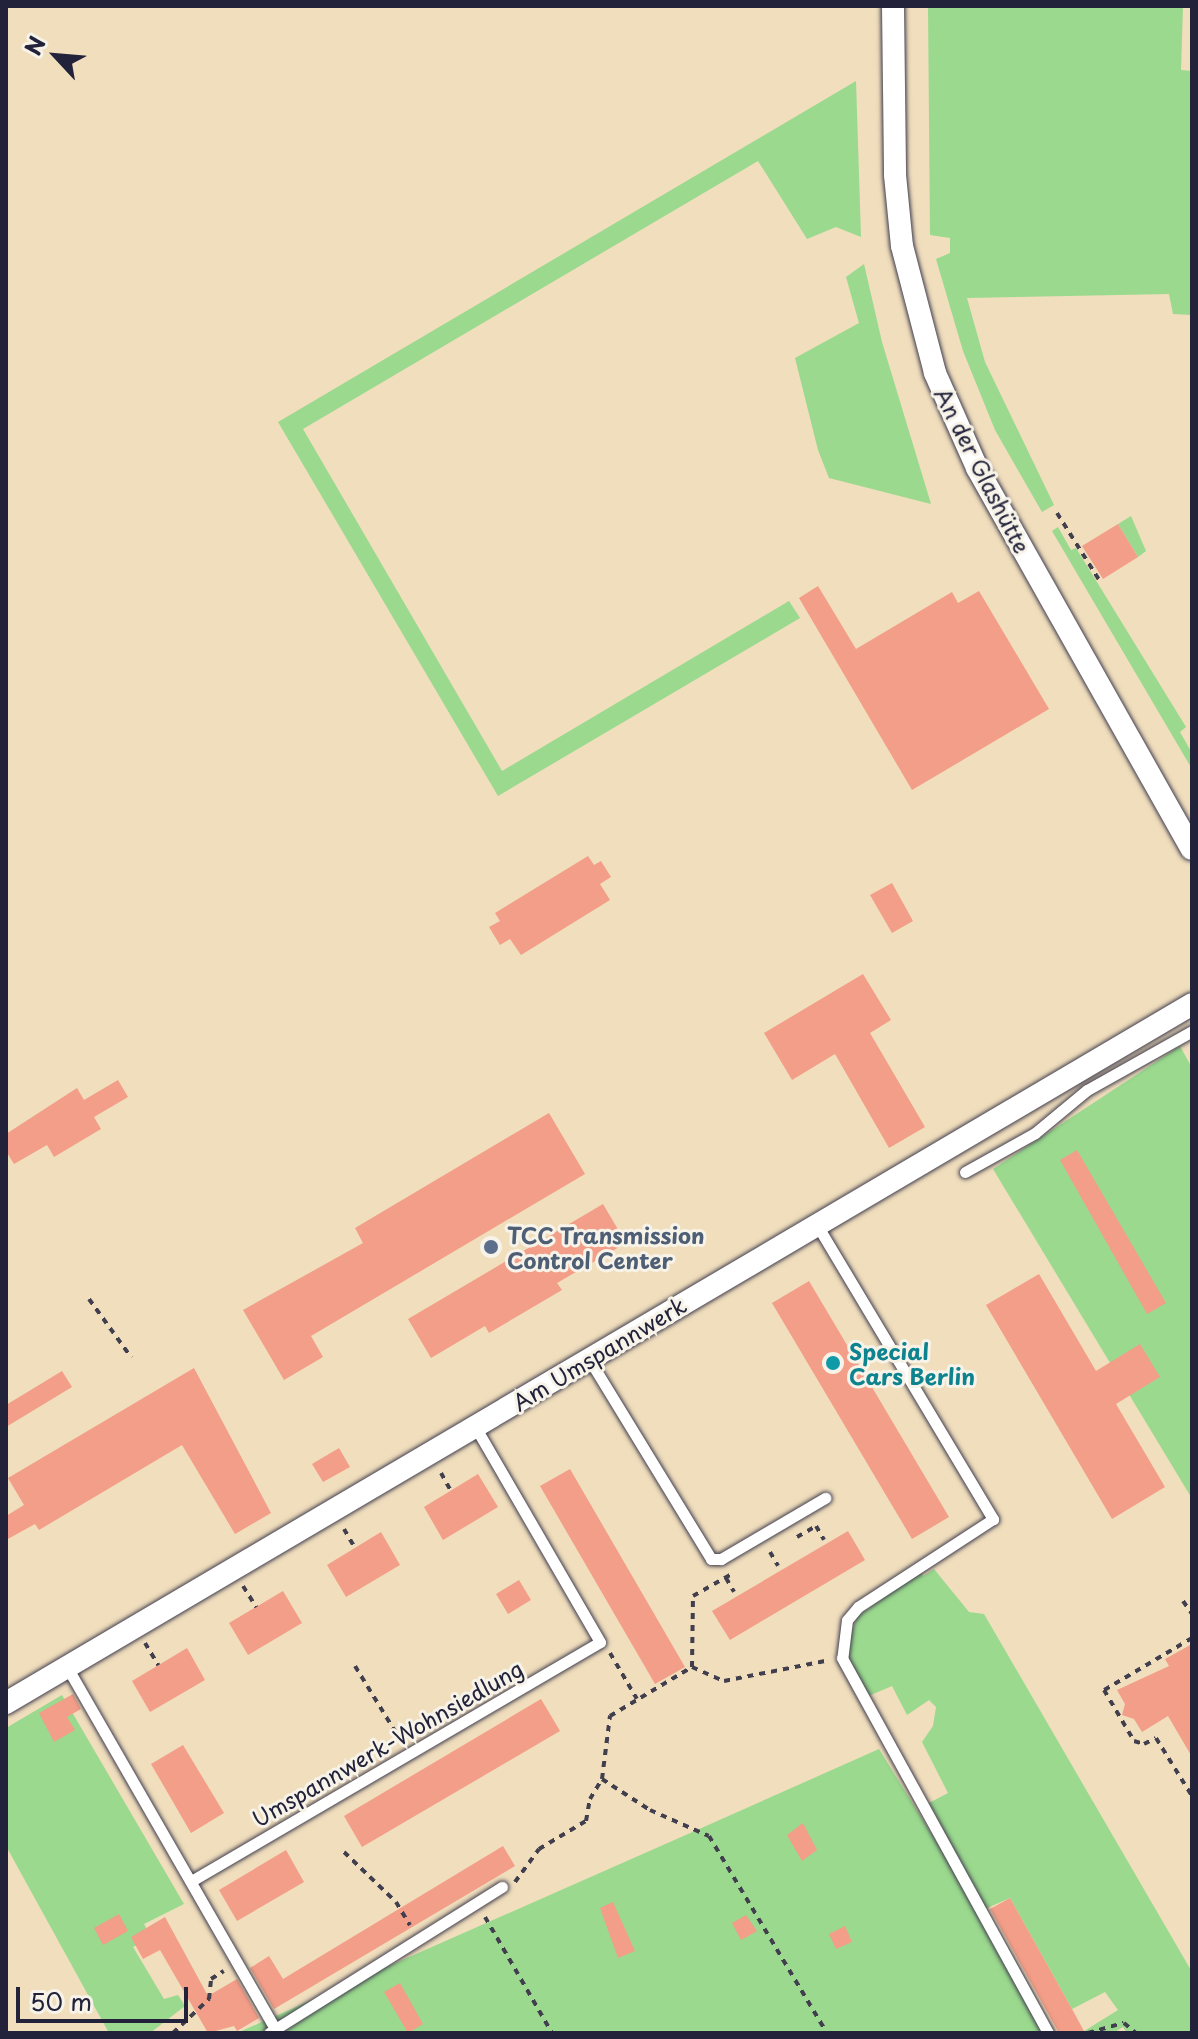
<!DOCTYPE html>
<meta charset="utf-8">
<style>
body{margin:0}
#map{position:relative;width:1198px;height:2039px;overflow:hidden;background:#f0debd;font-family:"Playpen Sans",sans-serif}
div>[style]{position:absolute}
.green>*{inset:0;background:#9ad98e}
.building>*{inset:0;background:#f39e88}
.path>*{height:4px;margin-top:-2px;transform-origin:0;background:repeating-linear-gradient(90deg,#413e4e 0 6px,transparent 0 12px)}
.roads{filter:drop-shadow(0 0 2px #413e4e) drop-shadow(0 0 2px #413e4e)}
.service>*{height:11px;margin:-5.5px;padding:0 5.5px;transform-origin:5.5px;border-radius:5.5px;background:#fff}
.minor>*{height:22px;margin:-11px;padding:0 11px;transform-origin:11px;border-radius:11px;background:#fff}
.dots>*{width:22px;height:22px;translate:-50% -50%;box-sizing:border-box;border:4px solid #f7f3e8;border-radius:50%}
span{translate:-50% -50%;white-space:nowrap;text-align:center;line-height:1.15;-webkit-text-stroke:6px #f7f3e8;paint-order:stroke}
.street-label{font-size:22px;color:#22223b}
.service-label{font-size:22px;color:#4e5e75;font-weight:700}
.left{translate:0 -50%;text-align:left}
.culture-label{font-size:22px;color:#0d838f;font-weight:700}
.frame{position:absolute;inset:0;border:8px solid #22223b;pointer-events:none}
.north{position:absolute;left:16px;top:16px;width:80px;height:80px;-webkit-text-stroke:6px #f7f3e8;paint-order:stroke;rotate:296deg;font-size:22px;font-weight:700;line-height:32px;text-align:center;color:#22223b}
.north::after{content:'';display:block;margin:auto;width:28px;height:36px;background:#22223b;clip-path:polygon(50% 0,100% 100%,50% 72%,0 100%)}
.scale{position:absolute;left:16px;top:1987px;width:172px;height:36px;box-sizing:border-box;border:4px solid #22223b;border-top:0;padding-left:10px;font-size:24px;line-height:28px;white-space:nowrap;color:#22223b;-webkit-text-stroke:6px #f7f3e8;paint-order:stroke}
</style>
<div id="map">
<div class="green">
<i style="clip-path:polygon(928px 6px,1183px 6px,1181px 70px,1192px 71px,1192px 315px,1173px 314px,1169px 294px,967px 298px,985px 362px,1054px 505px,1042px 512px,995px 430px,963px 351px,936px 259px,950px 253px,950px 238px,930px 235px)"></i>
<i style="clip-path:polygon(856px 81px,861px 237px,836px 227px,807px 239px,758px 161px,303px 429px,502px 771px,789px 601px,800px 618px,498px 796px,278px 422px)"></i>
<i style="clip-path:polygon(864px 264px,882px 342px,931px 504px,829px 478px,818px 450px,795px 358px,859px 323px,846px 277px)"></i>
<i style="clip-path:polygon(1131px 516px,1146px 551px,1138px 557px,1118px 524px)"></i>
<i style="clip-path:polygon(1058px 527px,1071px 550px,1076px 548px,1186px 727px,1180px 732px,1192px 753px,1192px 769px,1052px 531px)"></i>
<i style="clip-path:polygon(1180px 1046px,1192px 1068px,1191px 1497px,993px 1169px)"></i>
<i style="clip-path:polygon(934px 1569px,969px 1612px,984px 1614px,1192px 1972px,1192px 2033px,1127px 2033px,1123px 2027px,1113px 2033px,1081px 2033px,1118px 2010px,1105px 1992px,1072px 2009px,1010px 1898px,985px 1909px,929px 1803px,948px 1793px,922px 1742px,933px 1726px,936px 1707px,929px 1700px,907px 1715px,892px 1686px,866px 1697px,846px 1650px,857px 1617px,921px 1571px,923px 1576px)"></i>
<i style="clip-path:polygon(62px 1695px,184px 1904px,144px 1924px,151px 1937px,133px 1947px,164px 1999px,178px 1995px,185px 2006px,150px 2033px,109px 2033px,6px 1846px,6px 1728px)"></i>
<i style="clip-path:polygon(879px 1749px,1055px 2033px,237px 2033px,688px 1834px)"></i>
</div>
<div class="building">
<i style="clip-path:polygon(1118px 524px,1138px 557px,1103px 579px,1082px 546px)"></i>
<i style="clip-path:polygon(818px 586px,856px 649px,952px 592px,958px 603px,979px 591px,1049px 709px,912px 790px,799px 598px)"></i>
<i style="clip-path:polygon(588px 856px,594px 865px,601px 861px,611px 877px,600px 884px,610px 900px,521px 955px,510px 939px,500px 945px,489px 927px,500px 921px,495px 913px)"></i>
<i style="clip-path:polygon(892px 883px,913px 921px,892px 933px,870px 895px)"></i>
<i style="clip-path:polygon(863px 974px,891px 1020px,870px 1033px,925px 1127px,889px 1148px,835px 1054px,792px 1080px,764px 1033px)"></i>
<i style="clip-path:polygon(118px 1080px,128px 1097px,94px 1117px,101px 1129px,54px 1157px,47px 1145px,14px 1164px,6px 1151px,6px 1134px,77px 1088px,84px 1100px)"></i>
<i style="clip-path:polygon(549px 1113px,585px 1174px,311px 1336px,323px 1357px,284px 1380px,243px 1310px,363px 1243px,355px 1228px)"></i>
<i style="clip-path:polygon(1077px 1150px,1166px 1303px,1147px 1314px,1060px 1160px)"></i>
<i style="clip-path:polygon(603px 1204px,626px 1243px,557px 1283px,562px 1290px,489px 1333px,485px 1326px,431px 1358px,408px 1319px)"></i>
<i style="clip-path:polygon(1039px 1274px,1096px 1371px,1140px 1344px,1160px 1377px,1116px 1404px,1165px 1487px,1112px 1519px,986px 1305px)"></i>
<i style="clip-path:polygon(809px 1281px,949px 1517px,912px 1539px,772px 1303px)"></i>
<i style="clip-path:polygon(194px 1368px,271px 1513px,235px 1534px,182px 1445px,39px 1530px,35px 1524px,6px 1540px,6px 1516px,24px 1505px,8px 1478px)"></i>
<i style="clip-path:polygon(62px 1371px,72px 1387px,6px 1427px,6px 1405px)"></i>
<i style="clip-path:polygon(339px 1448px,350px 1467px,323px 1482px,312px 1464px)"></i>
<i style="clip-path:polygon(570px 1469px,685px 1667px,655px 1684px,540px 1486px)"></i>
<i style="clip-path:polygon(478px 1474px,498px 1507px,443px 1540px,424px 1507px)"></i>
<i style="clip-path:polygon(848px 1531px,865px 1560px,730px 1640px,712px 1611px)"></i>
<i style="clip-path:polygon(381px 1532px,400px 1565px,346px 1597px,327px 1565px)"></i>
<i style="clip-path:polygon(519px 1580px,531px 1600px,508px 1614px,496px 1594px)"></i>
<i style="clip-path:polygon(283px 1591px,302px 1623px,248px 1655px,229px 1623px)"></i>
<i style="clip-path:polygon(1192px 1644px,1192px 1757px,1168px 1716px,1142px 1732px,1134px 1719px,1122px 1715px,1125px 1704px,1117px 1690px,1169px 1666px,1165px 1659px)"></i>
<i style="clip-path:polygon(187px 1648px,205px 1680px,150px 1712px,132px 1681px)"></i>
<i style="clip-path:polygon(73px 1694px,81px 1709px,67px 1717px,75px 1730px,54px 1742px,39px 1713px)"></i>
<i style="clip-path:polygon(541px 1699px,560px 1731px,362px 1847px,344px 1816px)"></i>
<i style="clip-path:polygon(183px 1745px,224px 1813px,191px 1833px,151px 1764px)"></i>
<i style="clip-path:polygon(803px 1823px,817px 1850px,802px 1861px,787px 1835px)"></i>
<i style="clip-path:polygon(503px 1846px,515px 1866px,274px 2009px,250px 1968px,269px 1956px,283px 1979px)"></i>
<i style="clip-path:polygon(286px 1850px,304px 1882px,237px 1921px,219px 1890px)"></i>
<i style="clip-path:polygon(1010px 1898px,1072px 2009px,1085px 2033px,1059px 2033px,990px 1909px)"></i>
<i style="clip-path:polygon(613px 1902px,635px 1951px,618px 1958px,600px 1908px)"></i>
<i style="clip-path:polygon(119px 1914px,128px 1931px,103px 1945px,94px 1928px)"></i>
<i style="clip-path:polygon(746px 1915px,757px 1931px,741px 1940px,732px 1923px)"></i>
<i style="clip-path:polygon(165px 1917px,208px 1996px,237px 1979px,259px 2018px,237px 2031px,234px 2026px,208px 2033px,160px 1950px,143px 1959px,131px 1937px)"></i>
<i style="clip-path:polygon(845px 1926px,852px 1942px,836px 1949px,829px 1934px)"></i>
<i style="clip-path:polygon(400px 1983px,423px 2024px,408px 2033px,384px 1992px)"></i>
</div>
<div class="path">
<i style="left:1057px;top:513px;width:83px;rotate:57.8deg"></i>
<i style="left:89px;top:1299px;width:72px;rotate:54.1deg"></i>
<i style="left:441px;top:1473px;width:21px;rotate:61deg"></i>
<i style="left:344px;top:1529px;width:22px;rotate:60deg"></i>
<i style="left:797px;top:1537px;width:22px;rotate:-30deg"></i>
<i style="left:816px;top:1526px;width:16px;rotate:60deg"></i>
<i style="left:770px;top:1552px;width:16px;rotate:60deg"></i>
<i style="left:726px;top:1578px;width:16px;rotate:60deg"></i>
<i style="left:243px;top:1586px;width:25px;rotate:58deg"></i>
<i style="left:1183px;top:1601px;width:16px;rotate:55deg"></i>
<i style="left:1192px;top:1638px;width:102px;rotate:149.4deg"></i>
<i style="left:1104px;top:1690px;width:59px;rotate:59.5deg"></i>
<i style="left:1134px;top:1741px;width:10px;rotate:17deg"></i>
<i style="left:1144px;top:1744px;width:13px;rotate:-27deg"></i>
<i style="left:1156px;top:1738px;width:68px;rotate:58.2deg"></i>
<i style="left:145px;top:1643px;width:26px;rotate:59deg"></i>
<i style="left:610px;top:1653px;width:53px;rotate:59.6deg"></i>
<i style="left:355px;top:1666px;width:88px;rotate:58.5deg"></i>
<i style="left:692px;top:1667px;width:35px;rotate:24deg"></i>
<i style="left:724px;top:1681px;width:103px;rotate:-11.2deg"></i>
<i style="left:602px;top:1779px;width:57px;rotate:32.9deg"></i>
<i style="left:650px;top:1810px;width:64px;rotate:23.8deg"></i>
<i style="left:709px;top:1836px;width:230px;rotate:59.1deg"></i>
<i style="left:344px;top:1852px;width:72px;rotate:43.9deg"></i>
<i style="left:396px;top:1902px;width:27px;rotate:59deg"></i>
<i style="left:515px;top:1882px;width:41px;rotate:-54deg"></i>
<i style="left:539px;top:1849px;width:55px;rotate:-30.8deg"></i>
<i style="left:586px;top:1821px;width:22px;rotate:-80deg"></i>
<i style="left:590px;top:1799px;width:23px;rotate:-59deg"></i>
<i style="left:602px;top:1779px;width:64px;rotate:-82.8deg"></i>
<i style="left:610px;top:1716px;width:96px;rotate:-30.9deg"></i>
<i style="left:692px;top:1667px;width:71px;rotate:-89.2deg"></i>
<i style="left:693px;top:1596px;width:43px;rotate:-29.6deg"></i>
<i style="left:485px;top:1917px;width:134px;rotate:60deg"></i>
<i style="left:173px;top:2033px;width:50px;rotate:-43.4deg"></i>
<i style="left:209px;top:1999px;width:20px;rotate:-84deg"></i>
<i style="left:211px;top:1979px;width:15px;rotate:-32deg"></i>
<i style="left:1088px;top:2033px;width:37px;rotate:-16deg"></i>
<i style="left:1124px;top:2023px;width:16px;rotate:40deg"></i>
</div>
<div class="roads">
<div class="service">
<i style="left:965px;top:1172px;width:80px;rotate:-29.1deg"></i>
<i style="left:1035px;top:1133px;width:67px;rotate:-39.6deg"></i>
<i style="left:1087px;top:1090px;width:120px;rotate:-29.3deg"></i>
<i style="left:817px;top:1225px;width:343px;rotate:59.1deg"></i>
<i style="left:993px;top:1519px;width:161px;rotate:146.9deg"></i>
<i style="left:858px;top:1607px;width:17px;rotate:130deg"></i>
<i style="left:847px;top:1620px;width:38px;rotate:97deg"></i>
<i style="left:842px;top:1658px;width:428px;rotate:61.2deg"></i>
<i style="left:589px;top:1359px;width:234px;rotate:58.6deg"></i>
<i style="left:711px;top:1559px;width:10px"></i>
<i style="left:721px;top:1559px;width:121px;rotate:-30.4deg"></i>
<i style="left:67px;top:1667px;width:419px;rotate:60.1deg"></i>
<i style="left:193px;top:1880px;width:471px;rotate:-30.3deg"></i>
<i style="left:600px;top:1642px;width:250px;rotate:-120.1deg"></i>
<i style="left:269px;top:2033px;width:275px;rotate:-32.1deg"></i>
</div>
<div class="minor">
<i style="left:893px;top:6px;width:169px;rotate:89.3deg"></i>
<i style="left:895px;top:175px;width:71px;rotate:84.4deg"></i>
<i style="left:902px;top:246px;width:131px;rotate:75.4deg"></i>
<i style="left:935px;top:373px;width:104px;rotate:66.1deg"></i>
<i style="left:977px;top:468px;width:437px;rotate:60.6deg"></i>
<i style="left:6px;top:1703px;width:1377px;rotate:-30.51deg"></i>
</div>
</div>
<div class="dots">
<i style="left:491px;top:1247px;background:#5c6f8a"></i>
<i style="left:833px;top:1363px;background:#0f9aa8"></i>
</div>
<div class="street-label">
<span style="left:983px;top:470px;rotate:63deg">An der Glashütte</span>
<span style="left:599px;top:1353px;rotate:-31deg">Am Umspannwerk</span>
<span style="left:387px;top:1743px;rotate:-30deg">Umspannwerk-Wohnsiedlung</span>
</div>
<div class="service-label">
<span class="left" style="left:507px;top:1247px">TCC Transmission<br>Control Center</span>
</div>
<div class="culture-label">
<span class="left" style="left:849px;top:1363px">Special<br>Cars Berlin</span>
</div>
<div class="frame"></div>
<div class="north">N</div>
<div class="scale">50 m</div>
</div>
